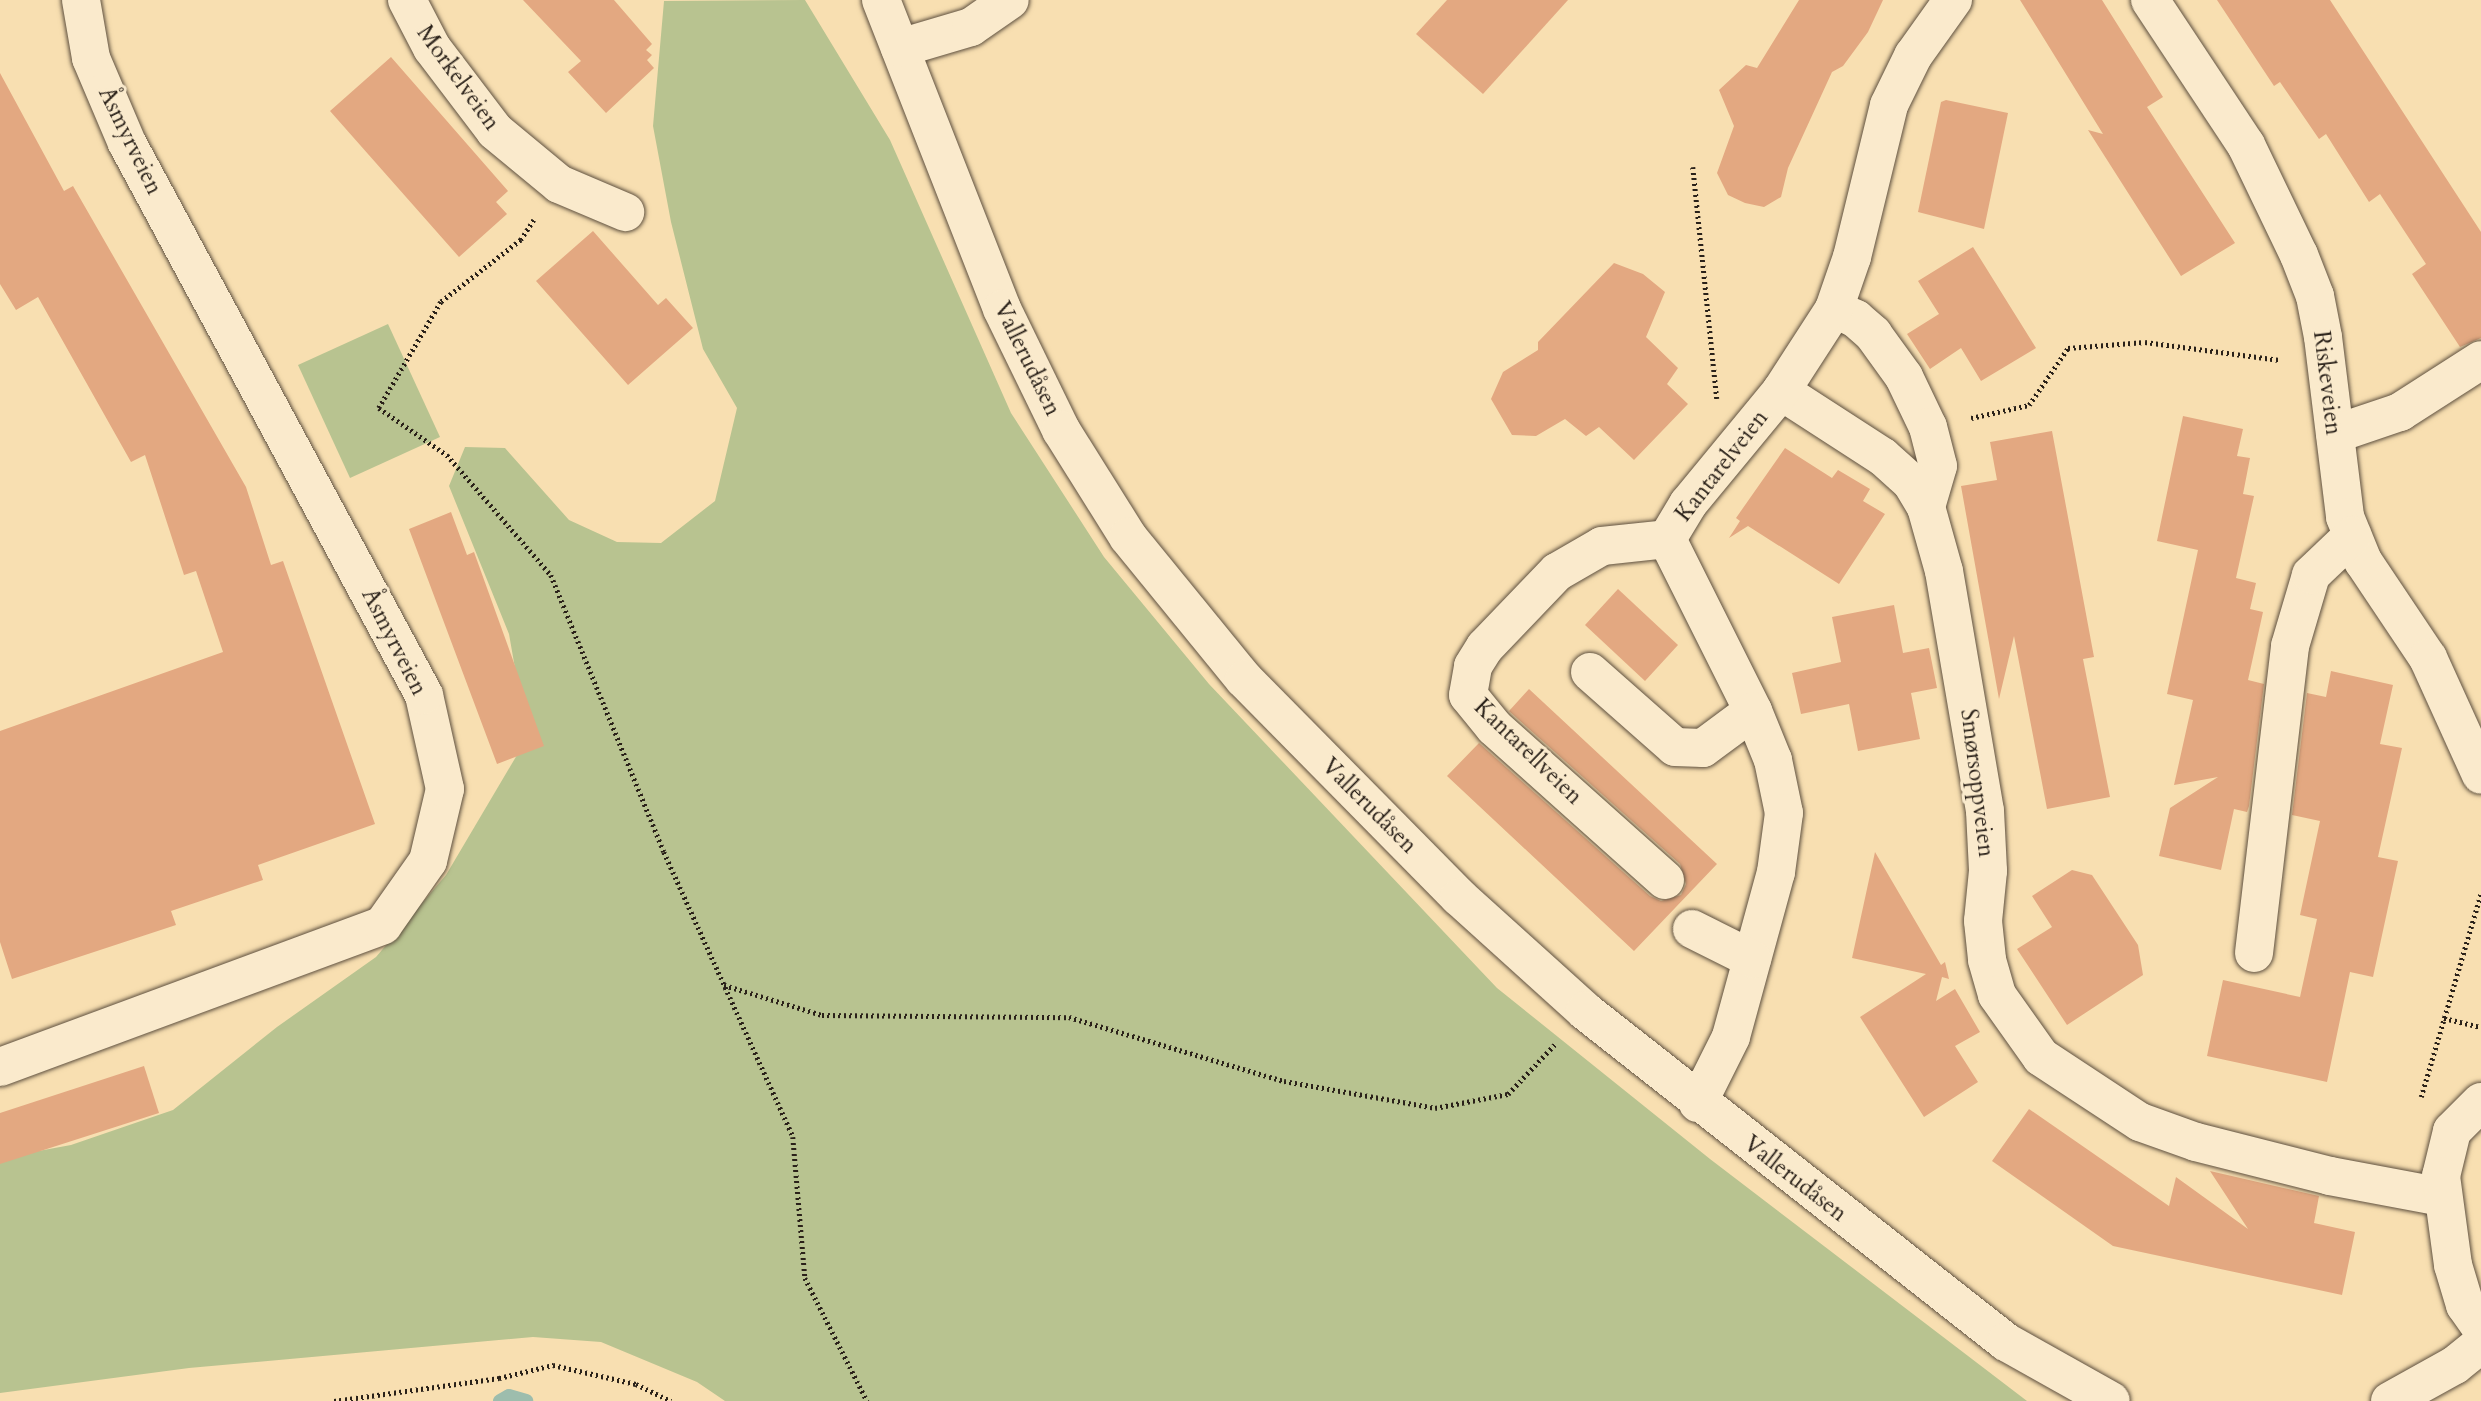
<!DOCTYPE html>
<meta charset="utf-8">
<style>
body{margin:0}
#map{position:relative;width:2481px;height:1401px;overflow:hidden;background:#f8dfb1;font-family:Cardo,serif}
div>[style]{position:absolute}
.green>*{inset:0;background:#b8c390}
.stream>*{height:14px;margin:-7px;padding:0 7px;transform-origin:7px;border-radius:7px;background:#9dbdad}
.building>*{inset:0;background:#e3a881}
.path>*{height:4.5px;margin-top:-2.25px;transform-origin:0;background:repeating-linear-gradient(90deg,#2a2119 0 2px,transparent 0 5.5px)}
.roads{filter:drop-shadow(0 0 2px #5e503f) drop-shadow(0 0 2px #5e503f)}
.minor>*{height:38px;margin:-19px;padding:0 19px;transform-origin:19px;border-radius:19px;background:#faeacc}
span{translate:-50% -50%;white-space:nowrap;text-align:center;line-height:1.15;-webkit-text-stroke:6px #faeacc;paint-order:stroke}
.street-label{font-size:23px;color:#2a2119}
</style>
<div id="map">
<div class="green">
<i style="clip-path:polygon(805px 0,890px 140px,1011px 413px,1104px 557px,1209px 684px,1497px 988px,1710px 1159px,2027px 1401px,725px 1401px,697px 1382px,601px 1342px,533px 1337px,189px 1368px,0 1393px,0 1158px,71px 1145px,173px 1110px,277px 1027px,376px 957px,446px 875px,517px 755px,523px 714px,509px 634px,449px 486px,465px 447px,505px 448px,569px 520px,617px 542px,661px 543px,715px 501px,737px 408px,703px 349px,671px 222px,653px 126px,664px 1px)"></i>
<i style="clip-path:polygon(388px 324px,440px 437px,350px 478px,298px 365px)"></i>
</div>
<div class="stream">
<i style="left:500px;top:1401px;width:10px;rotate:-29deg"></i>
<i style="left:509px;top:1396px;width:18px;rotate:16deg"></i>
</div>
<div class="building">
<i style="clip-path:polygon(523px 0,614px 0,652px 44px,646px 50px,652px 55px,647px 60px,654px 68px,606px 113px,568px 72px,581px 61px)"></i>
<i style="clip-path:polygon(1447px 0,1568px 0,1483px 94px,1416px 34px)"></i>
<i style="clip-path:polygon(1799px 0,1883px 0,1868px 32px,1843px 66px,1832px 72px,1788px 168px,1781px 197px,1764px 207px,1745px 203px,1728px 195px,1717px 173px,1734px 126px,1719px 90px,1746px 65px,1757px 68px)"></i>
<i style="clip-path:polygon(2020px 0,2102px 0,2163px 97px,2147px 107px,2235px 243px,2181px 276px,2088px 130px,2103px 134px)"></i>
<i style="clip-path:polygon(2217px 0,2330px 0,2481px 232px,2481px 338px,2460px 347px,2412px 274px,2426px 264px,2380px 194px,2369px 202px,2326px 134px,2319px 139px,2280px 82px,2274px 86px)"></i>
<i style="clip-path:polygon(391px 57px,508px 191px,496px 202px,507px 214px,459px 257px,330px 111px)"></i>
<i style="clip-path:polygon(0 73px,64px 191px,73px 186px,246px 487px,271px 565px,283px 561px,375px 824px,258px 865px,263px 880px,171px 911px,176px 925px,12px 979px,0 942px,0 731px,223px 652px,196px 571px,184px 575px,145px 455px,131px 462px,38px 297px,16px 310px,0 284px)"></i>
<i style="clip-path:polygon(1946px 100px,2008px 113px,1984px 229px,1918px 212px,1941px 102px)"></i>
<i style="clip-path:polygon(593px 231px,658px 305px,666px 298px,693px 328px,628px 385px,536px 281px)"></i>
<i style="clip-path:polygon(1973px 247px,2036px 348px,1981px 381px,1961px 348px,1930px 369px,1907px 334px,1939px 314px,1918px 281px)"></i>
<i style="clip-path:polygon(1614px 263px,1643px 274px,1665px 292px,1646px 337px,1678px 368px,1667px 384px,1688px 404px,1634px 460px,1599px 427px,1586px 436px,1565px 419px,1536px 436px,1512px 435px,1491px 399px,1503px 372px,1538px 350px,1538px 342px)"></i>
<i style="clip-path:polygon(2183px 416px,2243px 429px,2237px 456px,2250px 458px,2243px 494px,2254px 496px,2236px 578px,2256px 583px,2250px 609px,2263px 612px,2248px 680px,2264px 684px,2249px 806px,2247px 812px,2234px 809px,2221px 870px,2159px 856px,2170px 808px,2218px 777px,2174px 785px,2193px 700px,2167px 694px,2198px 550px,2157px 541px)"></i>
<i style="clip-path:polygon(2052px 431px,2094px 657px,2083px 659px,2110px 797px,2047px 809px,2014px 636px,1999px 699px,1961px 486px,1997px 480px,1990px 442px)"></i>
<i style="clip-path:polygon(1785px 448px,1832px 478px,1838px 470px,1870px 489px,1863px 501px,1885px 514px,1839px 584px,1748px 526px,1729px 538px,1740px 521px,1736px 518px)"></i>
<i style="clip-path:polygon(451px 512px,467px 555px,474px 552px,544px 746px,497px 764px,409px 529px)"></i>
<i style="clip-path:polygon(1618px 589px,1678px 645px,1645px 681px,1585px 625px)"></i>
<i style="clip-path:polygon(1894px 605px,1903px 653px,1929px 648px,1937px 688px,1911px 693px,1920px 739px,1858px 751px,1849px 704px,1801px 714px,1792px 673px,1841px 662px,1832px 617px)"></i>
<i style="clip-path:polygon(2331px 671px,2393px 685px,2380px 744px,2402px 748px,2378px 857px,2398px 861px,2373px 977px,2350px 972px,2327px 1082px,2207px 1056px,2223px 980px,2300px 997px,2317px 919px,2300px 915px,2320px 821px,2292px 815px,2307px 693px,2326px 697px)"></i>
<i style="clip-path:polygon(1529px 689px,1717px 864px,1634px 951px,1447px 776px,1479px 743px,1650px 896px,1661px 901px,1681px 895px,1686px 884px,1680px 864px,1509px 711px)"></i>
<i style="clip-path:polygon(1875px 852px,1941px 965px,1945px 962px,1949px 979px,1942px 977px,1936px 1001px,1955px 989px,1980px 1032px,1955px 1046px,1978px 1082px,1924px 1117px,1860px 1017px,1926px 974px,1852px 958px)"></i>
<i style="clip-path:polygon(2072px 870px,2092px 875px,2138px 945px,2143px 975px,2067px 1025px,2017px 949px,2052px 927px,2032px 896px)"></i>
<i style="clip-path:polygon(144px 1066px,159px 1113px,0 1164px,0 1113px)"></i>
<i style="clip-path:polygon(2029px 1109px,2169px 1206px,2176px 1177px,2248px 1229px,2210px 1171px,2319px 1196px,2314px 1223px,2355px 1232px,2342px 1295px,2113px 1246px,1992px 1161px)"></i>
</div>
<div class="path">
<i style="left:1693px;top:167px;width:233px;rotate:84.1deg"></i>
<i style="left:534px;top:220px;width:24px;rotate:123deg"></i>
<i style="left:521px;top:240px;width:101px;rotate:142.2deg"></i>
<i style="left:441px;top:302px;width:123px;rotate:120.3deg"></i>
<i style="left:379px;top:408px;width:83px;rotate:34.7deg"></i>
<i style="left:447px;top:455px;width:159px;rotate:49.1deg"></i>
<i style="left:551px;top:575px;width:299px;rotate:67.8deg"></i>
<i style="left:664px;top:852px;width:313px;rotate:65.6deg"></i>
<i style="left:793px;top:1137px;width:142px;rotate:85.1deg"></i>
<i style="left:805px;top:1278px;width:138px;rotate:63.2deg"></i>
<i style="left:1971px;top:418px;width:59px;rotate:-12.6deg"></i>
<i style="left:2029px;top:405px;width:69px;rotate:-55.6deg"></i>
<i style="left:2068px;top:348px;width:77px;rotate:-4.5deg"></i>
<i style="left:2145px;top:342px;width:136px;rotate:7.6deg"></i>
<i style="left:724px;top:985px;width:102px;rotate:17deg"></i>
<i style="left:822px;top:1015px;width:247px;rotate:0.5deg"></i>
<i style="left:1069px;top:1017px;width:224px;rotate:16.6deg"></i>
<i style="left:1284px;top:1081px;width:153px;rotate:10.1deg"></i>
<i style="left:1435px;top:1108px;width:74px;rotate:-10.9deg"></i>
<i style="left:1508px;top:1094px;width:70px;rotate:-46.7deg"></i>
<i style="left:2444px;top:1018px;width:37px;rotate:14deg"></i>
<i style="left:2421px;top:1097px;width:213px;rotate:-73.6deg"></i>
<i style="left:334px;top:1401px;width:167px;rotate:-7.9deg"></i>
<i style="left:499px;top:1378px;width:56px;rotate:-13.5deg"></i>
<i style="left:553px;top:1365px;width:85px;rotate:12.9deg"></i>
<i style="left:636px;top:1384px;width:39px;rotate:26deg"></i>
</div>
<div class="roads">
<div class="minor">
<i style="left:407px;top:0;width:54px;rotate:62.5deg"></i>
<i style="left:432px;top:48px;width:104px;rotate:52.8deg"></i>
<i style="left:495px;top:131px;width:83px;rotate:39.6deg"></i>
<i style="left:559px;top:184px;width:72px;rotate:23deg"></i>
<i style="left:881px;top:0;width:332px;rotate:68.6deg"></i>
<i style="left:1002px;top:309px;width:135px;rotate:64deg"></i>
<i style="left:1061px;top:430px;width:126px;rotate:57.9deg"></i>
<i style="left:1128px;top:537px;width:183px;rotate:50.8deg"></i>
<i style="left:1244px;top:679px;width:306px;rotate:45.4deg"></i>
<i style="left:1459px;top:897px;width:170px;rotate:42.1deg"></i>
<i style="left:1585px;top:1011px;width:536px;rotate:38.18deg"></i>
<i style="left:2006px;top:1342px;width:120px;rotate:29.3deg"></i>
<i style="left:2150px;top:0;width:174px;rotate:56.5deg"></i>
<i style="left:2246px;top:145px;width:122px;rotate:64.3deg"></i>
<i style="left:2299px;top:255px;width:44px;rotate:68.7deg"></i>
<i style="left:2315px;top:296px;width:42px;rotate:79deg"></i>
<i style="left:2323px;top:337px;width:181px;rotate:83deg"></i>
<i style="left:2345px;top:517px;width:48px;rotate:67.8deg"></i>
<i style="left:2363px;top:561px;width:117px;rotate:56.2deg"></i>
<i style="left:2428px;top:658px;width:128px;rotate:65.6deg"></i>
<i style="left:900px;top:48px;width:74px;rotate:-16.5deg"></i>
<i style="left:971px;top:27px;width:47px;rotate:-34.7deg"></i>
<i style="left:1834px;top:309px;width:24px;rotate:24deg"></i>
<i style="left:1856px;top:319px;width:23px;rotate:41deg"></i>
<i style="left:1873px;top:334px;width:53px;rotate:54.2deg"></i>
<i style="left:1904px;top:377px;width:55px;rotate:64.4deg"></i>
<i style="left:1928px;top:427px;width:40px;rotate:75.6deg"></i>
<i style="left:1938px;top:466px;width:43px;rotate:106.3deg"></i>
<i style="left:1781px;top:391px;width:121px;rotate:32.9deg"></i>
<i style="left:1883px;top:457px;width:38px;rotate:42deg"></i>
<i style="left:1911px;top:482px;width:29px;rotate:59deg"></i>
<i style="left:1926px;top:507px;width:66px;rotate:74.3deg"></i>
<i style="left:1944px;top:571px;width:243px;rotate:80.3deg"></i>
<i style="left:1985px;top:811px;width:60px;rotate:87.1deg"></i>
<i style="left:1988px;top:871px;width:50px;rotate:95.7deg"></i>
<i style="left:1983px;top:921px;width:39px;rotate:84deg"></i>
<i style="left:1987px;top:960px;width:36px;rotate:74deg"></i>
<i style="left:1997px;top:995px;width:76px;rotate:54.6deg"></i>
<i style="left:2041px;top:1057px;width:118px;rotate:33.3deg"></i>
<i style="left:2140px;top:1122px;width:59px;rotate:19.7deg"></i>
<i style="left:2196px;top:1142px;width:138px;rotate:14.2deg"></i>
<i style="left:2330px;top:1176px;width:114px;rotate:10.6deg"></i>
<i style="left:2335px;top:434px;width:69px;rotate:-18.7deg"></i>
<i style="left:2400px;top:412px;width:96px;rotate:-32.7deg"></i>
<i style="left:1667px;top:539px;width:41px;rotate:-59deg"></i>
<i style="left:1688px;top:504px;width:146px;rotate:-50.5deg"></i>
<i style="left:1781px;top:391px;width:98px;rotate:-57.1deg"></i>
<i style="left:1834px;top:309px;width:55px;rotate:-70.9deg"></i>
<i style="left:1852px;top:257px;width:156px;rotate:-76.3deg"></i>
<i style="left:1889px;top:105px;width:55px;rotate:-63.9deg"></i>
<i style="left:1913px;top:56px;width:69px;rotate:-54.5deg"></i>
<i style="left:1667px;top:539px;width:192px;rotate:63.4deg"></i>
<i style="left:1753px;top:711px;width:53px;rotate:67.8deg"></i>
<i style="left:1773px;top:760px;width:54px;rotate:78.3deg"></i>
<i style="left:1784px;top:813px;width:60px;rotate:97.7deg"></i>
<i style="left:1776px;top:872px;width:171px;rotate:105.3deg"></i>
<i style="left:1731px;top:1037px;width:74px;rotate:116.6deg"></i>
<i style="left:1590px;top:672px;width:113px;rotate:41.4deg"></i>
<i style="left:1675px;top:747px;width:28px;rotate:2deg"></i>
<i style="left:1703px;top:748px;width:62px;rotate:-36.5deg"></i>
<i style="left:1665px;top:880px;width:229px;rotate:-138.2deg"></i>
<i style="left:1494px;top:727px;width:41px;rotate:-129.1deg"></i>
<i style="left:1468px;top:695px;width:29px;rotate:-80deg"></i>
<i style="left:1473px;top:666px;width:22px;rotate:-58deg"></i>
<i style="left:1485px;top:647px;width:104px;rotate:-46.2deg"></i>
<i style="left:1557px;top:572px;width:52px;rotate:-30deg"></i>
<i style="left:1602px;top:546px;width:65px;rotate:-6.1deg"></i>
<i style="left:1692px;top:929px;width:67px;rotate:26.6deg"></i>
<i style="left:2254px;top:953px;width:309px;rotate:-83.3deg"></i>
<i style="left:2290px;top:646px;width:74px;rotate:-73.5deg"></i>
<i style="left:2311px;top:575px;width:57px;rotate:-43.6deg"></i>
<i style="left:0;top:1067px;width:408px;rotate:-20.3deg"></i>
<i style="left:383px;top:925px;width:78px;rotate:-54.9deg"></i>
<i style="left:428px;top:861px;width:74px;rotate:-76.7deg"></i>
<i style="left:445px;top:789px;width:96px;rotate:-102.6deg"></i>
<i style="left:424px;top:695px;width:627px;rotate:-118.28deg"></i>
<i style="left:127px;top:143px;width:92px;rotate:-113deg"></i>
<i style="left:91px;top:58px;width:59px;rotate:-99.8deg"></i>
<i style="left:2481px;top:1102px;width:41px;rotate:135deg"></i>
<i style="left:2452px;top:1131px;width:46px;rotate:103.7deg"></i>
<i style="left:2441px;top:1176px;width:90px;rotate:82.3deg"></i>
<i style="left:2453px;top:1265px;width:42px;rotate:73.3deg"></i>
<i style="left:2465px;top:1305px;width:28px;rotate:55deg"></i>
<i style="left:2390px;top:1401px;width:74px;rotate:-29deg"></i>
<i style="left:2455px;top:1365px;width:33px;rotate:-39deg"></i>
</div>
</div>
<div class="street-label">
<span style="left:458px;top:78px;rotate:54deg">Morkelveien</span>
<span style="left:130px;top:141px;rotate:64deg">Åsmyrveien</span>
<span style="left:1027px;top:359px;rotate:64deg">Vallerudåsen</span>
<span style="left:2327px;top:383px;rotate:83deg">Riskeveien</span>
<span style="left:1722px;top:466px;rotate:-52deg">Kantarelveien</span>
<span style="left:394px;top:642px;rotate:63deg">Åsmyrveien</span>
<span style="left:1528px;top:752px;rotate:44deg">Kantarellveien</span>
<span style="left:1977px;top:783px;rotate:83deg">Smørsoppveien</span>
<span style="left:1369px;top:806px;rotate:45deg">Vallerudåsen</span>
<span style="left:1795px;top:1179px;rotate:38deg">Vallerudåsen</span>
</div>
</div>
